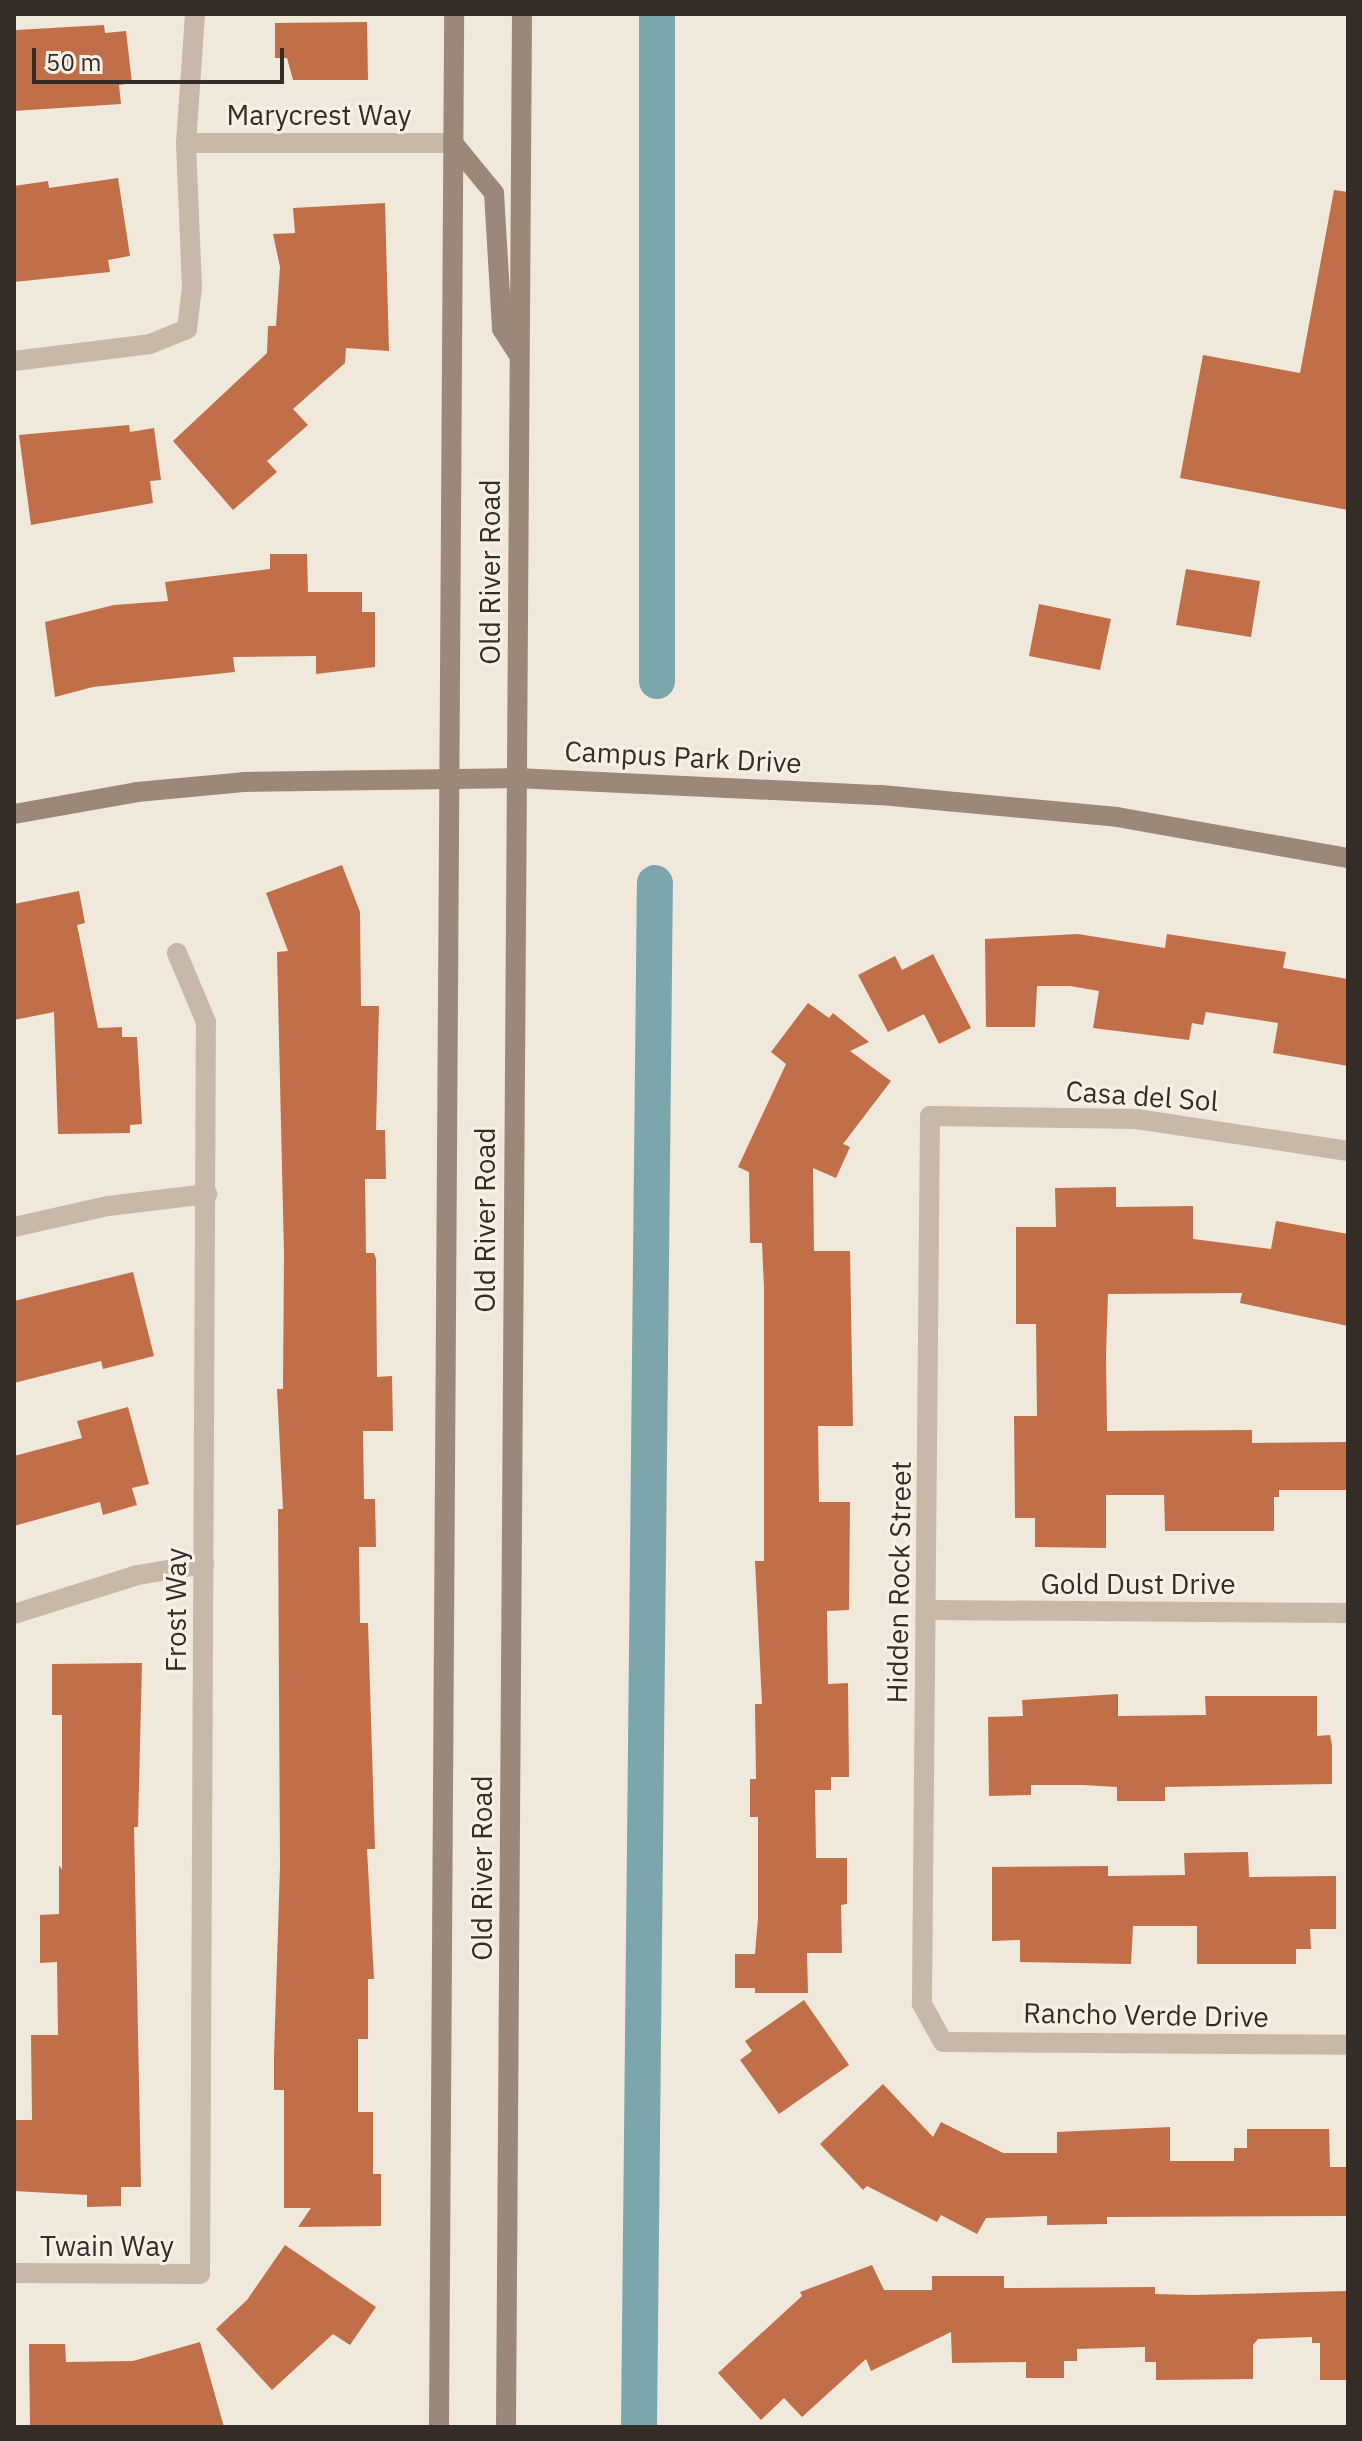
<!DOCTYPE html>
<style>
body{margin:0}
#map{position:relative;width:1362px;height:2441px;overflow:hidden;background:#f0e8da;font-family:"IBM Plex Sans",sans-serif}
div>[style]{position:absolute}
.canal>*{height:36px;margin:-18px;padding:0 18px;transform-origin:18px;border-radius:18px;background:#7ba6ac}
.building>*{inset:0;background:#c06f48}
.street>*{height:20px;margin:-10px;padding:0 10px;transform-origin:10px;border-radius:10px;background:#c7b8a7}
.secondary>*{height:20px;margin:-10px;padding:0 10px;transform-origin:10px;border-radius:10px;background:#9b8878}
span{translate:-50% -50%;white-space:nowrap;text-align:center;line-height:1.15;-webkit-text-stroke:6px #f8f1e6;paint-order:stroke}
.street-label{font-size:28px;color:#342c27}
.frame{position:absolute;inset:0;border:16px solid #342c27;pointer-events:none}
.scale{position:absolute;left:32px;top:48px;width:252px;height:36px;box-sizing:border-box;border:4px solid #342c27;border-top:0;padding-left:10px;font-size:24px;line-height:28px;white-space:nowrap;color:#342c27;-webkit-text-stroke:6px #f8f1e6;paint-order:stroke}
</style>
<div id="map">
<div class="canal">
<i style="left:657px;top:14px;width:667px;rotate:90deg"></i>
<i style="left:639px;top:2427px;width:1544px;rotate:-89.41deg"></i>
</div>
<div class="building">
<i style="clip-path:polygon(367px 22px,368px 80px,293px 80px,287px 58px,275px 58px,275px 23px)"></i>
<i style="clip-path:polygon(104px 25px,105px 33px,126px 31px,132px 83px,119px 85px,121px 104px,14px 111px,16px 30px)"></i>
<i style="clip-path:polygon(118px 178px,130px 256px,108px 260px,110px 272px,14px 282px,14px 186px,48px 181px,49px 188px)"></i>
<i style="clip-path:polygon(1334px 190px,1348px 192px,1348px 510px,1180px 478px,1203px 355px,1300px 373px)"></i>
<i style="clip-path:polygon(385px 203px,389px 351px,346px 348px,345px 363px,293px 409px,308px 425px,267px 461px,277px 472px,233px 510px,173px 441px,267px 353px,268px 326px,276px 326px,280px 267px,273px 234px,295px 233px,293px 208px)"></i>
<i style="clip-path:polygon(129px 425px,130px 432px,154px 428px,161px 480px,150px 481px,153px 503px,31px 525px,19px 435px)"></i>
<i style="clip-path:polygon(270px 554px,307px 554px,308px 592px,362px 592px,362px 612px,375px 612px,375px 667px,316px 674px,316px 656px,233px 657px,235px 672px,93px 687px,55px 697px,45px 622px,114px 605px,168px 601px,165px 582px,270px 569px)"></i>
<i style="clip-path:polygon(1186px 569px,1260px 581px,1251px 637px,1176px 625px)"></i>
<i style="clip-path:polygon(1039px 604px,1111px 619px,1100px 670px,1029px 656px)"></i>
<i style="clip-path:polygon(342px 865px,360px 912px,361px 1006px,379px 1006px,376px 1130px,385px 1130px,386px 1179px,365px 1179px,366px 1253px,374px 1253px,376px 1259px,377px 1377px,392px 1376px,393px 1431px,363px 1431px,364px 1499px,375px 1499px,376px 1547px,359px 1547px,360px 1623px,368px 1623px,375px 1849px,367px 1849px,374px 1979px,368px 1979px,368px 2039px,358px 2039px,358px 2112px,373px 2112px,373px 2174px,381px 2174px,381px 2226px,298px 2227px,311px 2208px,284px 2208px,284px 2090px,274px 2090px,274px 2056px,280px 1866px,278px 1509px,283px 1509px,277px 1389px,283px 1389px,284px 1254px,277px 952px,288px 951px,266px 893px)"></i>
<i style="clip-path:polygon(79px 891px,85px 923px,77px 925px,98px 1028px,122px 1027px,122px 1037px,137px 1037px,142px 1124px,130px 1125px,130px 1133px,58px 1134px,54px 1012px,14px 1020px,14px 904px)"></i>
<i style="clip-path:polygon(1078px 934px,1165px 948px,1167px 934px,1286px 952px,1283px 968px,1348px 979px,1348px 1066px,1273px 1053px,1278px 1023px,1206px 1012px,1203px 1025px,1192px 1023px,1189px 1040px,1093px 1028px,1099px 991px,1070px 986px,1037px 986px,1035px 1027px,986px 1027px,985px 939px)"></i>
<i style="clip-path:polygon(933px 954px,971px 1028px,939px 1044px,924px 1014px,888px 1032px,858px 975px,895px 956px,902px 970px)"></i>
<i style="clip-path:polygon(808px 1003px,829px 1018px,833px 1013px,869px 1042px,850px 1051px,891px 1081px,843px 1144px,850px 1147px,836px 1178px,813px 1168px,814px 1251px,850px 1251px,853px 1426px,818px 1426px,819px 1502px,850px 1502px,849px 1610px,827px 1611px,828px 1684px,848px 1683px,849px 1777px,831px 1777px,831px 1790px,815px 1790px,816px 1858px,847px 1858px,847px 1904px,841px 1905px,842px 1953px,807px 1953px,808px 1993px,755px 1993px,755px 1988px,735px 1988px,735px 1954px,755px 1954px,758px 1918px,758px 1817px,750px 1817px,750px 1779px,756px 1779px,755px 1704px,762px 1704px,755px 1561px,764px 1561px,764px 1288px,762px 1243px,750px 1243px,749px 1172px,738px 1167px,786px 1064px,771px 1052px)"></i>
<i style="clip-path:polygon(1116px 1187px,1116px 1207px,1193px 1206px,1193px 1239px,1271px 1249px,1276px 1221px,1348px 1234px,1348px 1326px,1240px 1303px,1242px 1293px,1108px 1294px,1106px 1355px,1107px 1431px,1252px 1430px,1252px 1443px,1348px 1442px,1348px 1490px,1279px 1490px,1279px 1497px,1274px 1497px,1274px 1531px,1165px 1531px,1164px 1495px,1106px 1495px,1106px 1548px,1035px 1547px,1035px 1518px,1015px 1518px,1014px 1416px,1037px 1416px,1036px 1324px,1016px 1324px,1016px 1227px,1056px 1227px,1055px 1188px)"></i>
<i style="clip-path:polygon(133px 1272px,154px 1356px,103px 1369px,101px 1361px,14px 1383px,14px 1301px)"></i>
<i style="clip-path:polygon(128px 1407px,149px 1484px,132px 1488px,137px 1505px,103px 1515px,100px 1502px,14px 1526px,14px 1456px,82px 1438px,77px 1421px)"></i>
<i style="clip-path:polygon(142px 1663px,138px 1827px,134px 1827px,141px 2187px,121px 2187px,121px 2206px,87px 2207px,87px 2195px,14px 2191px,14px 2120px,32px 2120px,31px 2035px,58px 2035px,57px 1962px,40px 1963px,40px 1915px,59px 1914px,59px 1865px,62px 1870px,62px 1715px,52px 1715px,52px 1664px)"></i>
<i style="clip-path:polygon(1118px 1694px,1118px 1716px,1206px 1715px,1205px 1696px,1317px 1696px,1317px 1736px,1330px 1735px,1332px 1745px,1332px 1784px,1165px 1787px,1165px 1801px,1117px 1801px,1117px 1787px,1083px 1785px,1031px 1785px,1031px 1795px,989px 1796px,988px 1717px,1023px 1716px,1022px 1700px)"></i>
<i style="clip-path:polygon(1248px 1852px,1249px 1877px,1336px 1876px,1336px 1929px,1310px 1929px,1311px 1949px,1296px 1949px,1296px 1964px,1197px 1964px,1197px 1926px,1133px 1926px,1131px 1964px,1020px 1962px,1020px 1940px,992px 1941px,992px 1867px,1108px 1866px,1108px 1876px,1185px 1875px,1184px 1853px)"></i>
<i style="clip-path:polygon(804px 2000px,849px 2065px,779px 2114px,740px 2060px,752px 2051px,745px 2041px)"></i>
<i style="clip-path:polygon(883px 2084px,933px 2137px,941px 2122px,1003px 2153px,1057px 2153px,1057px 2132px,1170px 2127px,1170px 2161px,1234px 2161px,1234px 2148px,1247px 2148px,1247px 2129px,1329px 2129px,1330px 2167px,1348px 2167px,1348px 2216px,1107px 2217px,1107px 2224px,1047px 2225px,1047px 2216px,986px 2218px,977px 2234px,941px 2215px,937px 2222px,867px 2186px,863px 2190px,820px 2144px)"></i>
<i style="clip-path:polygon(285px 2245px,376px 2307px,350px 2345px,333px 2334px,272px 2390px,216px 2329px,247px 2300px)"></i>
<i style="clip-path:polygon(872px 2265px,884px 2290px,932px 2290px,932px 2276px,1004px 2276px,1004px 2288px,1155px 2287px,1155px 2294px,1194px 2295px,1348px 2291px,1348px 2380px,1320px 2380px,1320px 2343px,1312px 2343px,1312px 2337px,1258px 2339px,1253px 2345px,1253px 2379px,1156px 2380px,1156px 2362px,1145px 2362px,1145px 2347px,1077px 2349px,1077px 2361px,1064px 2361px,1064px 2378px,1026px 2378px,1026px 2362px,952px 2363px,951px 2332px,871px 2371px,866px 2359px,802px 2417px,784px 2398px,761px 2420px,718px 2373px,802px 2296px,800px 2292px)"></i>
<i style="clip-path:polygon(200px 2342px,224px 2427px,30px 2427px,29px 2344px,65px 2344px,66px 2362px,133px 2361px)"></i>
</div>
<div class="street">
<i style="left:186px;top:143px;width:267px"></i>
<i style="left:14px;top:361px;width:137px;rotate:-7.1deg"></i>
<i style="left:150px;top:344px;width:40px;rotate:-22deg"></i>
<i style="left:187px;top:329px;width:42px;rotate:-83.2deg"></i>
<i style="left:192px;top:287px;width:144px;rotate:-92.4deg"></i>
<i style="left:186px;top:143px;width:129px;rotate:-86deg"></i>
<i style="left:1348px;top:1151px;width:214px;rotate:-171.4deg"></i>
<i style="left:1136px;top:1119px;width:206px;rotate:-179.2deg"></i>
<i style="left:930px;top:1116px;width:888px;rotate:90.52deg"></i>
<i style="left:922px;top:2004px;width:43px;rotate:61.1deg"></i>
<i style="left:943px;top:2042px;width:405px;rotate:0.4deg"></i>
<i style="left:14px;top:1227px;width:96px;rotate:-12.6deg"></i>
<i style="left:108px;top:1206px;width:100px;rotate:-6.9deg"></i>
<i style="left:928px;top:1610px;width:420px;rotate:0.4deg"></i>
<i style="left:14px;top:1614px;width:130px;rotate:-17.5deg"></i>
<i style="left:138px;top:1575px;width:67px;rotate:-9.5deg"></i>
<i style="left:14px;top:2273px;width:186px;rotate:0.3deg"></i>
<i style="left:200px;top:2274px;width:1252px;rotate:-89.73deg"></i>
<i style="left:206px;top:1022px;width:75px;rotate:-112.8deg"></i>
</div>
<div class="secondary">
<i style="left:453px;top:143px;width:65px;rotate:50.6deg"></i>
<i style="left:494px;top:193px;width:136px;rotate:86.6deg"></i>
<i style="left:502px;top:329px;width:31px;rotate:57deg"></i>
<i style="left:14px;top:814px;width:125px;rotate:-10.1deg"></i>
<i style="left:137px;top:792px;width:107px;rotate:-5.3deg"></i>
<i style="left:244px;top:782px;width:272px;rotate:-0.8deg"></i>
<i style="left:516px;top:778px;width:365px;rotate:2.7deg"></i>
<i style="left:881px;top:795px;width:237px;rotate:5.3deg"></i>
<i style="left:1117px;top:817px;width:235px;rotate:10.1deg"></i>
<i style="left:439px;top:2427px;width:2413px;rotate:-89.64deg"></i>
<i style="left:506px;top:2427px;width:2413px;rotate:-89.62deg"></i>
</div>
<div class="street-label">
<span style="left:319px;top:115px">Marycrest Way</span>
<span style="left:490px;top:572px;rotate:-90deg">Old River Road</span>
<span style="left:683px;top:757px;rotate:3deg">Campus Park Drive</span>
<span style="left:1142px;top:1096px;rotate:4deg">Casa del Sol</span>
<span style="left:485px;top:1220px;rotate:-90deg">Old River Road</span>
<span style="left:899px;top:1582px;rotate:-89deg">Hidden Rock Street</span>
<span style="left:1138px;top:1584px">Gold Dust Drive</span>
<span style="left:176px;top:1610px;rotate:-90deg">Frost Way</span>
<span style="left:482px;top:1868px;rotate:-90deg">Old River Road</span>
<span style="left:1146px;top:2015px;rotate:1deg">Rancho Verde Drive</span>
<span style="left:107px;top:2246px">Twain Way</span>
</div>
<div class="frame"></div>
<div class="scale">50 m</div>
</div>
